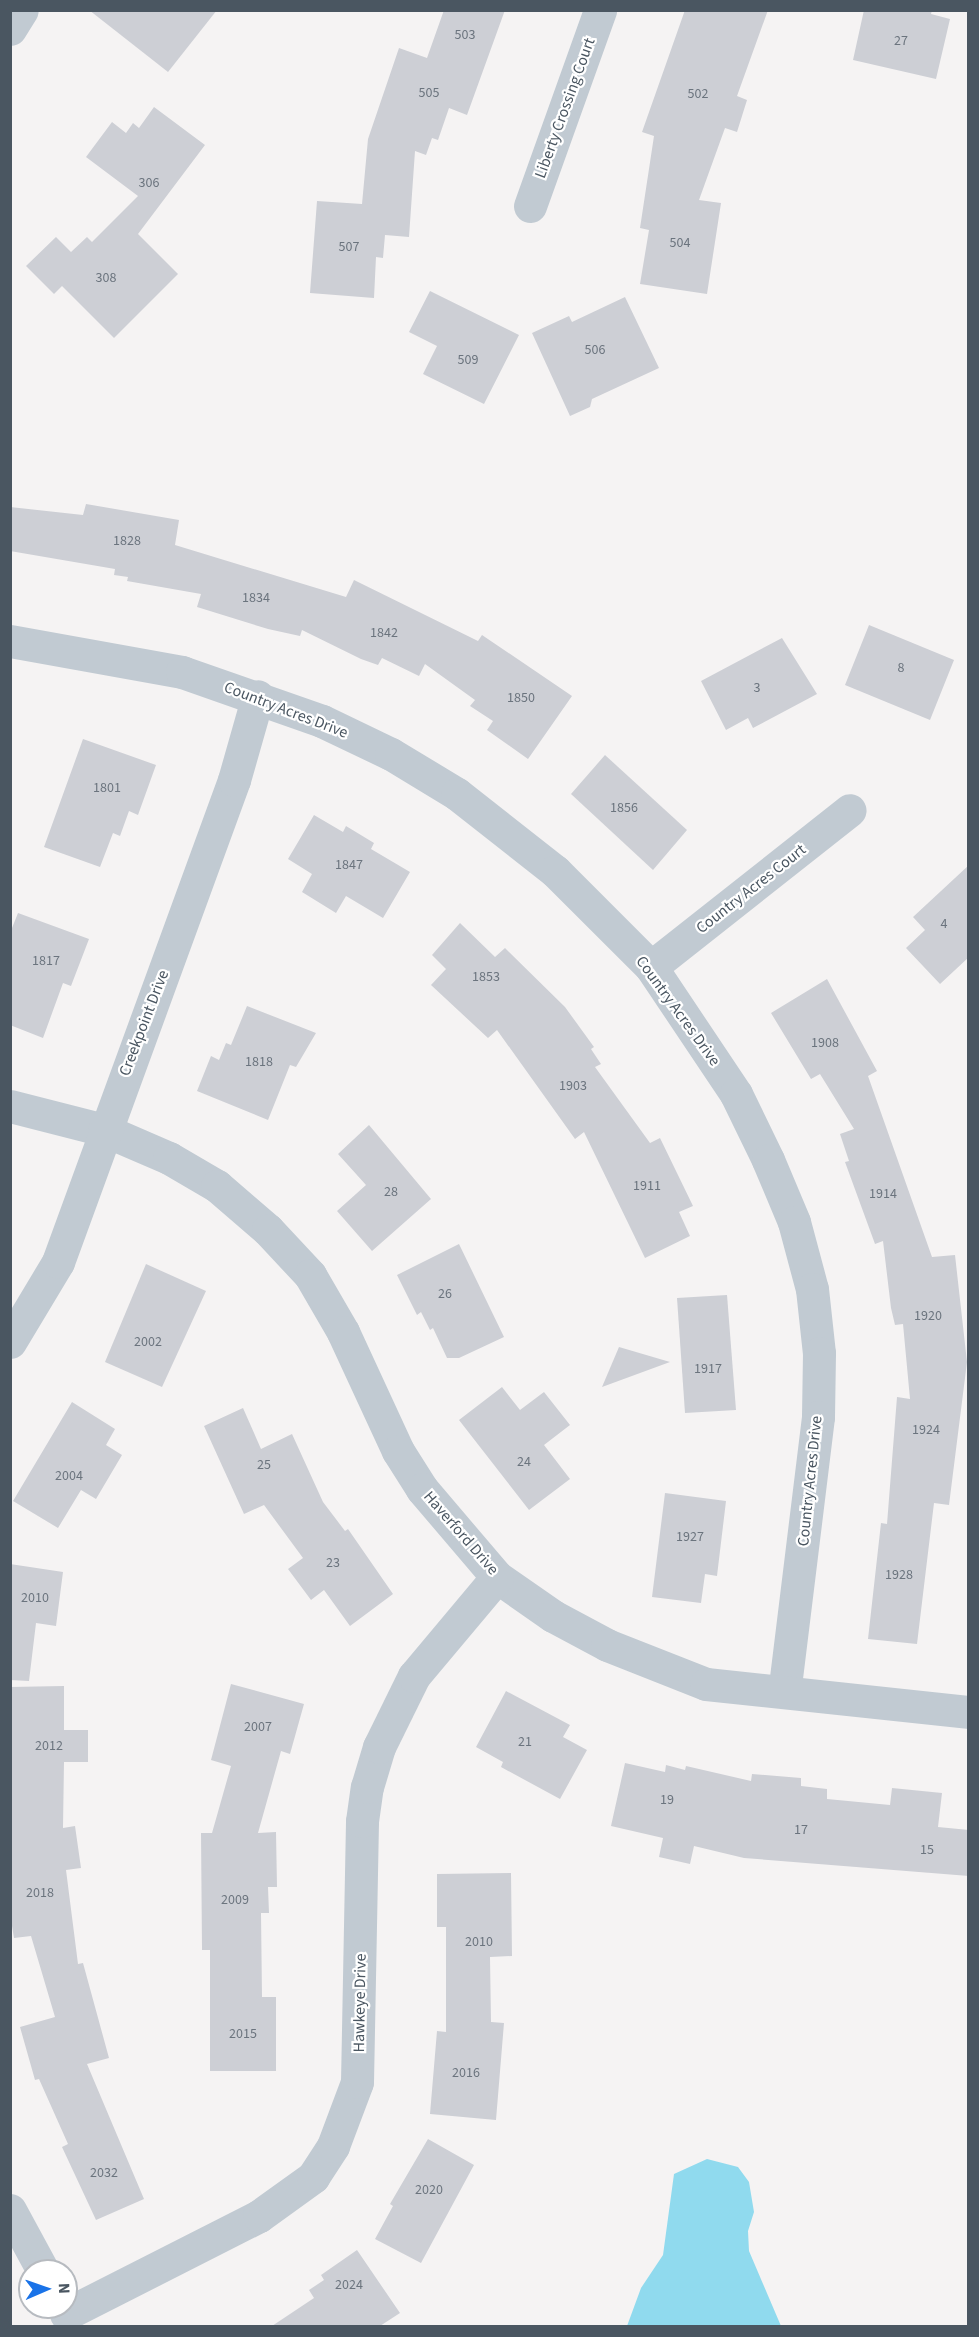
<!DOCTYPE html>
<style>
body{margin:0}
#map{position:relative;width:979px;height:2337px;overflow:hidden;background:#f5f3f3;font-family:"Source Sans 3",sans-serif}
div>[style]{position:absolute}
.water>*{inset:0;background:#90daee}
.building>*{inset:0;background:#cdcfd5}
.minor>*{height:33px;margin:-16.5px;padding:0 16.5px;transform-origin:16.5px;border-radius:16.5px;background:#c1cad2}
span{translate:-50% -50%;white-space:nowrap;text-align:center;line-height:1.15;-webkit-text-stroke:4.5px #fff;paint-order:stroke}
.number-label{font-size:14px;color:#6b747e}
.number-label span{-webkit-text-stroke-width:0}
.street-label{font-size:16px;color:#4a5661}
.frame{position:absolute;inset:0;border:12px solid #4a5661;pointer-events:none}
.north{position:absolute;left:18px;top:2259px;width:60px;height:60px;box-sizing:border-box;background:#fff;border:2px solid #b7bbc0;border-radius:50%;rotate:88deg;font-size:16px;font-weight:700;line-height:24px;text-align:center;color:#4a5661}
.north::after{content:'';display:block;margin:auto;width:21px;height:27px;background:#1a73e8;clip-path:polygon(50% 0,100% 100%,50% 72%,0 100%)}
</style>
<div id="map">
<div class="water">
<i style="clip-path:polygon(707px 2159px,738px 2167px,749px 2182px,754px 2212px,748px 2231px,749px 2251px,781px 2326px,627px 2326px,641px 2288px,663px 2255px,674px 2174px)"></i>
</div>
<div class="building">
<i style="clip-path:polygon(89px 10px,217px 10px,168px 72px)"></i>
<i style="clip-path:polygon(444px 10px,505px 10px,467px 115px,449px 108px,438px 140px,432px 138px,426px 155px,415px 151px,409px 237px,385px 235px,383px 258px,376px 257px,374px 298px,310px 293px,317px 201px,362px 204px,368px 139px,399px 48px,427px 58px)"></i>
<i style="clip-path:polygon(685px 10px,768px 10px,737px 96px,747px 100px,737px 132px,725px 128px,699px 200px,721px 203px,707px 294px,640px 284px,649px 230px,640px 228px,654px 136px,642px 132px)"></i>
<i style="clip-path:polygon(864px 10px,932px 10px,931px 14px,950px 19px,936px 79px,853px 60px)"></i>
<i style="clip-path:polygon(154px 107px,205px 145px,138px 234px,178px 274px,114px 338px,62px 286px,54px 294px,26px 266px,56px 237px,71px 252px,87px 237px,92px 242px,138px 196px,86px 157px,112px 122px,126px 133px,133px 123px,139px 128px)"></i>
<i style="clip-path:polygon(430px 291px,519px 335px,484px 404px,423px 374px,437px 346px,409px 332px)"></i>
<i style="clip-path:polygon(625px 297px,659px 368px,592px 399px,590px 407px,570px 416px,532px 333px,569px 316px,572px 322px)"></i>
<i style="clip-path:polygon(86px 504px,179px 520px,175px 545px,346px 597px,354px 580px,478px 641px,482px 635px,572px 696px,528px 759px,487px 730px,493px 721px,470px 706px,475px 700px,425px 664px,419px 676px,382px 658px,378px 665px,361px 659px,302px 630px,300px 636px,268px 629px,197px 607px,201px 594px,127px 581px,128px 577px,114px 575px,115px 569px,10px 551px,10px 507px,83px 515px)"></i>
<i style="clip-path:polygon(869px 625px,954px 660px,930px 720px,845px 685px)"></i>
<i style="clip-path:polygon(782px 638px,817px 694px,753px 728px,748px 718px,726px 730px,701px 681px)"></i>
<i style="clip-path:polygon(83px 739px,156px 765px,138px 815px,129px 811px,120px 836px,113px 833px,100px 867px,44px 847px)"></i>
<i style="clip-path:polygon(605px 755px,687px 830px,653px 870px,571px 794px)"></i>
<i style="clip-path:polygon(314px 815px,343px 832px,346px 826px,374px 843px,371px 849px,410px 872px,383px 918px,346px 896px,336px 913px,302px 892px,312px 874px,288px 859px)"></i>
<i style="clip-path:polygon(969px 865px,969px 957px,940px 984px,906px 948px,925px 930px,913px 917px)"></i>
<i style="clip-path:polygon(18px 913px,89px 939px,71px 986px,63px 983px,43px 1038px,10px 1025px,10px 933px)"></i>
<i style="clip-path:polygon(460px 923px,495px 957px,505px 948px,565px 1007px,594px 1047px,591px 1049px,601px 1064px,595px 1067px,650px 1143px,660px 1138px,693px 1206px,679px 1212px,690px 1236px,645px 1258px,584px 1132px,575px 1139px,497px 1030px,488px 1038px,431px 985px,446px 969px,432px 955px)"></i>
<i style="clip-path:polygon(827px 979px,877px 1071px,868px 1076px,932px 1257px,955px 1255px,967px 1362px,949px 1505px,934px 1503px,917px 1644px,868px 1639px,881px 1523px,887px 1524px,897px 1397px,910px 1399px,903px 1324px,895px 1325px,891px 1308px,883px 1241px,875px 1244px,845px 1162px,849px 1161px,840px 1134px,854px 1129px,820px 1074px,811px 1079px,771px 1013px)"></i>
<i style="clip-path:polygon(247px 1006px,316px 1033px,296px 1067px,290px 1065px,268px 1120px,197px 1091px,211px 1056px,219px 1060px,226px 1043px,231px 1045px)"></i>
<i style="clip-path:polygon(369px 1125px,431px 1199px,372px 1251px,337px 1211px,366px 1185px,338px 1154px)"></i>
<i style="clip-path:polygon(459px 1244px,504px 1337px,459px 1358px,447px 1358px,433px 1328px,430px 1330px,421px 1312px,417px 1315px,397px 1275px)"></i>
<i style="clip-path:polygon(146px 1264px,206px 1291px,162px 1387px,105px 1362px)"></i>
<i style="clip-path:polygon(727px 1295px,736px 1410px,685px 1413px,677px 1298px)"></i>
<i style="clip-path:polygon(619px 1347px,670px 1362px,602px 1387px)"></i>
<i style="clip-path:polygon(502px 1387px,520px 1410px,544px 1392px,570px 1425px,544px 1445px,570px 1479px,529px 1510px,459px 1420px)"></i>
<i style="clip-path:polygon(72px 1402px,115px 1429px,106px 1445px,122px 1455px,96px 1499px,81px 1490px,58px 1528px,13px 1501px)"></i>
<i style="clip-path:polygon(243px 1408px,261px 1449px,292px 1434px,323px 1502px,345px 1531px,348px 1529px,393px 1594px,350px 1626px,324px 1590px,311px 1600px,288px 1569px,303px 1558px,264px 1505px,244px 1514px,204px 1426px)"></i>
<i style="clip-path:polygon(665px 1493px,726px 1501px,717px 1576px,705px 1574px,701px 1603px,652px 1597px)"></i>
<i style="clip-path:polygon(10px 1564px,63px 1572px,56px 1626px,36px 1623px,29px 1681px,10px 1680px)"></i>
<i style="clip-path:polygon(231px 1684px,304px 1704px,290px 1754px,281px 1751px,258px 1833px,276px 1832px,277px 1887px,268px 1887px,269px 1913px,261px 1913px,262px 1997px,276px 1997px,276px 2071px,210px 2071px,210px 1950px,202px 1950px,201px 1833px,212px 1833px,231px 1766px,211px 1760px)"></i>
<i style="clip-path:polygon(64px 1686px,64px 1730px,88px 1730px,88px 1762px,64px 1762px,63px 1828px,75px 1826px,81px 1868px,66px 1870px,78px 1964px,83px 1963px,109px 2058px,87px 2064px,144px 2199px,96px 2220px,62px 2147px,68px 2144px,39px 2079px,35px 2080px,20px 2027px,55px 2017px,31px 1936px,14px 1938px,10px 1914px,10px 1687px)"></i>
<i style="clip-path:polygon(506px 1691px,570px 1725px,563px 1737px,587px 1750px,560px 1799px,501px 1767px,503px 1762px,476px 1747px)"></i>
<i style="clip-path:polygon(625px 1763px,665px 1772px,666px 1765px,685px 1770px,686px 1766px,751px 1781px,752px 1774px,801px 1778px,801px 1786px,827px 1789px,827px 1799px,890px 1805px,892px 1788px,942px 1793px,938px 1827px,969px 1830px,969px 1876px,744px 1858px,694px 1846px,690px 1864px,659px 1857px,663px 1838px,611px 1826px)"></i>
<i style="clip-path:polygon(511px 1873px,512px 1956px,490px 1957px,491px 2022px,504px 2023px,496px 2120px,430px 2114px,437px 2031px,446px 2032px,446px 1927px,437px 1927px,437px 1874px)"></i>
<i style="clip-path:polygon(428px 2139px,474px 2165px,421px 2263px,375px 2239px,393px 2206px,390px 2204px)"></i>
<i style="clip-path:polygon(357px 2250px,400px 2313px,380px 2326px,272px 2326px,314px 2298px,309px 2290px,324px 2280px,321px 2275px)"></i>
</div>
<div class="minor">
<i style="left:10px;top:29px;width:22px;rotate:-58deg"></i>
<i style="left:530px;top:206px;width:208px;rotate:-70.3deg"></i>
<i style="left:10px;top:641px;width:175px;rotate:10.2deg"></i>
<i style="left:182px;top:672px;width:148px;rotate:19.3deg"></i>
<i style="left:322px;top:721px;width:76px;rotate:25.6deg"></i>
<i style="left:391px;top:754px;width:77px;rotate:31.2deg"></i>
<i style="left:457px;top:794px;width:125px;rotate:38.2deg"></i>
<i style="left:555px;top:871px;width:136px;rotate:45deg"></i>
<i style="left:651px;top:967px;width:153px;rotate:56.2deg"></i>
<i style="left:736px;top:1094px;width:73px;rotate:64.1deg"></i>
<i style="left:768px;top:1160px;width:67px;rotate:67.2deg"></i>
<i style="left:794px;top:1222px;width:69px;rotate:75deg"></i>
<i style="left:812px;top:1289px;width:64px;rotate:83.8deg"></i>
<i style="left:819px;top:1353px;width:64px;rotate:90.9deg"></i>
<i style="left:818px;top:1417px;width:277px;rotate:97deg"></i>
<i style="left:651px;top:967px;width:253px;rotate:-38.3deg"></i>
<i style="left:10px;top:1106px;width:97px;rotate:14.3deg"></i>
<i style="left:104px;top:1130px;width:71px;rotate:23.3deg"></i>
<i style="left:169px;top:1158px;width:56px;rotate:30.3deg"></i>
<i style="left:217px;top:1186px;width:67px;rotate:40.8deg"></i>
<i style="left:268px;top:1230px;width:62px;rotate:47deg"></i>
<i style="left:310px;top:1275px;width:66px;rotate:59.9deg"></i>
<i style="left:343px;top:1332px;width:131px;rotate:65.2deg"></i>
<i style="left:398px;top:1451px;width:45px;rotate:57.7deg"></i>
<i style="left:422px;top:1489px;width:116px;rotate:49.6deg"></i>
<i style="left:497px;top:1577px;width:68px;rotate:34.9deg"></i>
<i style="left:553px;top:1616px;width:61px;rotate:28.2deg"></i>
<i style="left:607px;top:1645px;width:106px;rotate:21.5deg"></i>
<i style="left:706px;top:1684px;width:263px;rotate:6.1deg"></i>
<i style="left:10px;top:1342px;width:93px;rotate:-59deg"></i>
<i style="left:58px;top:1262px;width:513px;rotate:-69.94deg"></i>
<i style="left:234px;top:780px;width:87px;rotate:-74.1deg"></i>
<i style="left:10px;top:2210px;width:69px;rotate:61.6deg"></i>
<i style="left:66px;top:2314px;width:216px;rotate:-26.9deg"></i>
<i style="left:259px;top:2216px;width:67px;rotate:-35.8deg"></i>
<i style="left:313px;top:2177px;width:37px;rotate:-57deg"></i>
<i style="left:333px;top:2146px;width:68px;rotate:-69.4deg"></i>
<i style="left:357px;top:2082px;width:261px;rotate:-88.9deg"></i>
<i style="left:362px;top:1821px;width:34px;rotate:-82deg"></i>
<i style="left:367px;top:1787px;width:42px;rotate:-73.3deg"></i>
<i style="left:379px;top:1747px;width:79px;rotate:-63.8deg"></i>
<i style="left:414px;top:1676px;width:129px;rotate:-50deg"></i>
</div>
<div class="number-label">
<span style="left:465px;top:35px">503</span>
<span style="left:901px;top:41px">27</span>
<span style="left:429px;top:93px">505</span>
<span style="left:698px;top:94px">502</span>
<span style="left:149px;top:183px">306</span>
<span style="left:680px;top:243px">504</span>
<span style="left:349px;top:247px">507</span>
<span style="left:106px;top:278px">308</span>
<span style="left:595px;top:350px">506</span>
<span style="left:468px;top:360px">509</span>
<span style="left:127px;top:541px">1828</span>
<span style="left:256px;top:598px">1834</span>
<span style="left:384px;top:633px">1842</span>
<span style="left:901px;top:668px">8</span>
<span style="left:757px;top:688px">3</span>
<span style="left:521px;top:698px">1850</span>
<span style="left:107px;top:788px">1801</span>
<span style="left:624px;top:808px">1856</span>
<span style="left:349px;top:865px">1847</span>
<span style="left:944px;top:924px">4</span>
<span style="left:46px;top:961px">1817</span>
<span style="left:486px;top:977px">1853</span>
<span style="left:825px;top:1043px">1908</span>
<span style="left:259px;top:1062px">1818</span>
<span style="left:573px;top:1086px">1903</span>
<span style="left:647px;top:1186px">1911</span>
<span style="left:391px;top:1192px">28</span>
<span style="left:883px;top:1194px">1914</span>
<span style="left:445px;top:1294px">26</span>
<span style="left:928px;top:1316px">1920</span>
<span style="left:148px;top:1342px">2002</span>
<span style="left:708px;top:1369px">1917</span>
<span style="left:926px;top:1430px">1924</span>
<span style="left:524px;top:1462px">24</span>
<span style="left:264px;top:1465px">25</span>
<span style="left:69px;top:1476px">2004</span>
<span style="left:690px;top:1537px">1927</span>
<span style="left:333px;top:1563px">23</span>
<span style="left:899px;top:1575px">1928</span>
<span style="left:35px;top:1598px">2010</span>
<span style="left:258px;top:1727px">2007</span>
<span style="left:525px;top:1742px">21</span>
<span style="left:49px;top:1746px">2012</span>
<span style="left:667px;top:1800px">19</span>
<span style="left:801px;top:1830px">17</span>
<span style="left:927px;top:1850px">15</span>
<span style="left:40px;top:1893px">2018</span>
<span style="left:235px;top:1900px">2009</span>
<span style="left:479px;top:1942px">2010</span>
<span style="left:243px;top:2034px">2015</span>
<span style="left:466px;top:2073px">2016</span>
<span style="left:104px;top:2173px">2032</span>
<span style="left:429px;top:2190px">2020</span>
<span style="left:349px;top:2285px">2024</span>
</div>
<div class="street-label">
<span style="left:565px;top:108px;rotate:-70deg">Liberty Crossing Court</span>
<span style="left:286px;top:710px;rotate:21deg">Country Acres Drive</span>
<span style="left:751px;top:889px;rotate:-38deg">Country Acres Court</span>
<span style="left:678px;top:1011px;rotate:54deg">Country Acres Drive</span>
<span style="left:144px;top:1023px;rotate:-69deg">Creekpoint Drive</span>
<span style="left:810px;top:1481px;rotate:-84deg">Country Acres Drive</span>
<span style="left:461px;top:1533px;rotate:49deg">Haverford Drive</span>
<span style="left:360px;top:2003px;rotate:-89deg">Hawkeye Drive</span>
</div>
<div class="frame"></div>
<div class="north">N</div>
</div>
